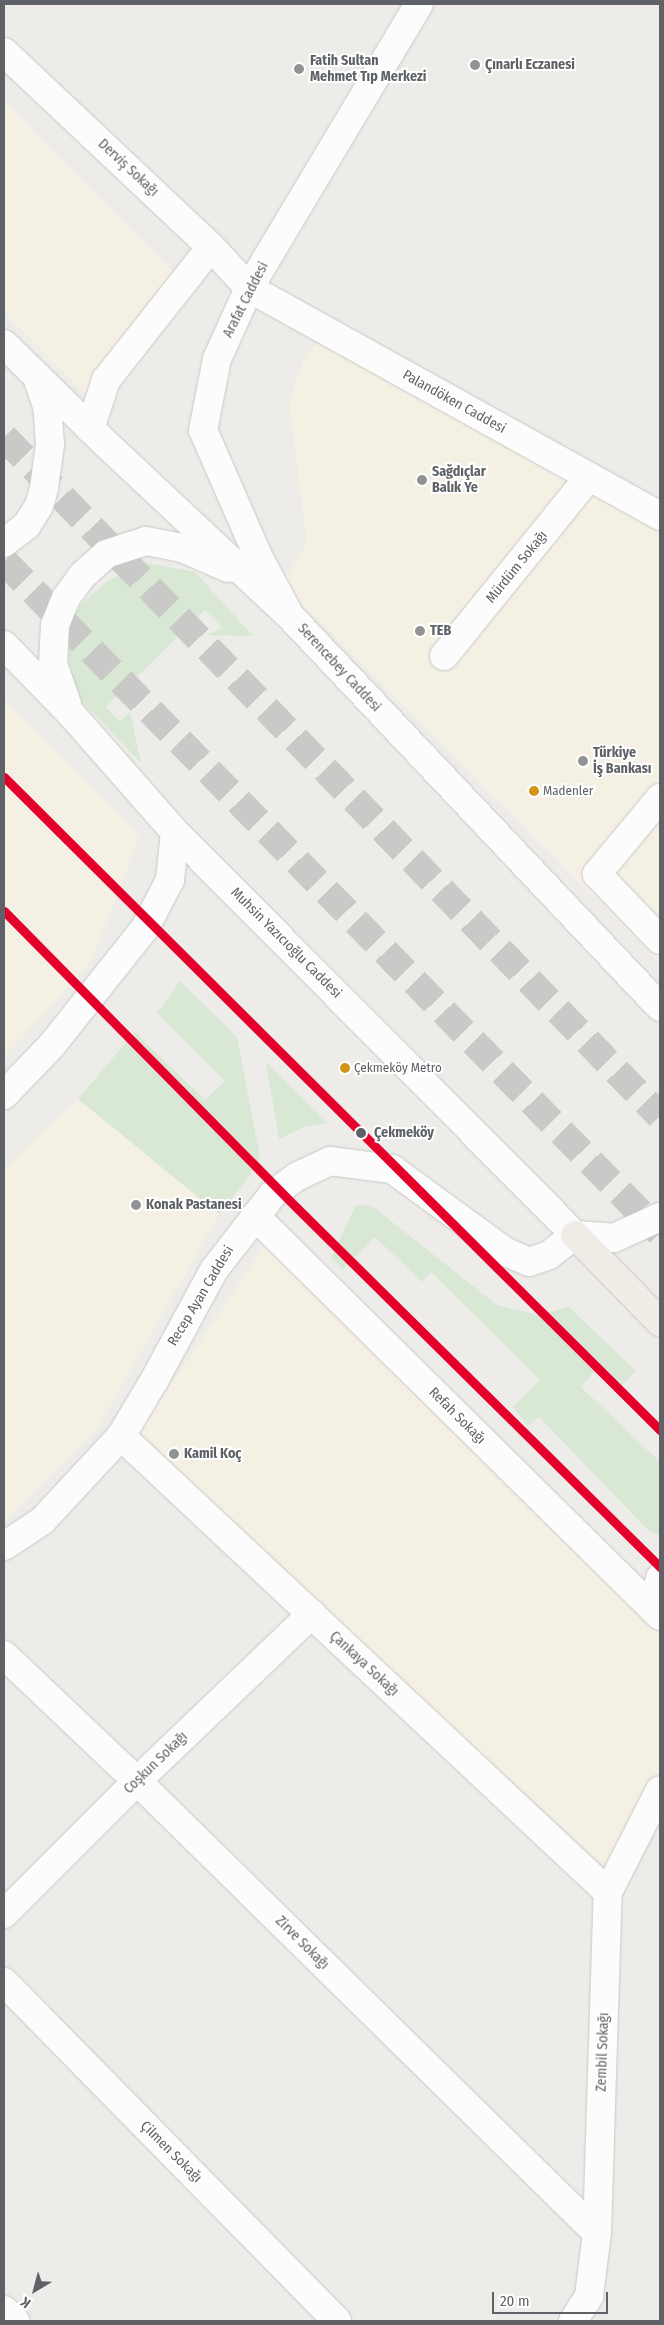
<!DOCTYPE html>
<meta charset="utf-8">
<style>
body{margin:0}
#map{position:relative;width:664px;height:2325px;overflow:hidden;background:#edece9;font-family:"Fira Sans Condensed",sans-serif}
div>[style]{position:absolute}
.commercial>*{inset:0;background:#f5f0e4}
.green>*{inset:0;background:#d8e8d5}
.trunk-tunnel>*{height:28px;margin-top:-14px;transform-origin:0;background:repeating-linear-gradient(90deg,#c9cac8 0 28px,transparent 0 42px)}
.roads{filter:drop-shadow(0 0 1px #c8c8c8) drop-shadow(0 0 1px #c8c8c8)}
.minor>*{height:28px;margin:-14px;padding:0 14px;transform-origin:14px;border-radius:14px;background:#fcfcfc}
.tertiary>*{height:28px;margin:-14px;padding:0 14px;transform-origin:14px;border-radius:14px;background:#fcfcfc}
.secondary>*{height:28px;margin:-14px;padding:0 14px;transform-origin:14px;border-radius:14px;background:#fcfcfc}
.trunk>*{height:28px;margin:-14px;padding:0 14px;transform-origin:14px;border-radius:14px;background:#f1ede6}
.metro-1>*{height:9px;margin:-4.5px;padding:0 4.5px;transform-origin:4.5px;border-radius:4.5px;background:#e4002b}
.dots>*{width:14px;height:14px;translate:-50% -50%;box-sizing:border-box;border:2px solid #fff;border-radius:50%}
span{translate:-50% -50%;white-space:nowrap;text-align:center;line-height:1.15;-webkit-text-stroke:4px #fff;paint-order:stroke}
.bus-label{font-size:13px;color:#5e6266}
.left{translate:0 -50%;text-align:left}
.poi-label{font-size:14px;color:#5e6266;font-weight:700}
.street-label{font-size:14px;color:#5e6266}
.stop-label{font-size:14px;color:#5e6266;font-weight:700}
.frame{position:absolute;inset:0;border:5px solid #5e6266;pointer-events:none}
.north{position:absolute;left:10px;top:2265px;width:50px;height:50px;-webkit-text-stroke:4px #fff;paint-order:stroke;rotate:217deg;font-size:14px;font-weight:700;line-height:20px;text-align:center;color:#5e6266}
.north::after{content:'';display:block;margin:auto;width:18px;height:22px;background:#5e6266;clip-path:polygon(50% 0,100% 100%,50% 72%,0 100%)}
.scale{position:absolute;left:492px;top:2292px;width:116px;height:22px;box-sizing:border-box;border:2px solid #5e6266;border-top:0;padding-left:6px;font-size:15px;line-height:18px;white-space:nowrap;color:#5e6266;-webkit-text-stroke:4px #fff;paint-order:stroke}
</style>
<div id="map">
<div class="commercial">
<i style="clip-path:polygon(4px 101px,181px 280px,84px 393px,4px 313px)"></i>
<i style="clip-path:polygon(318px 342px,660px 531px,660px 963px,282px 584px,307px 543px,289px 403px,305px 356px)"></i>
<i style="clip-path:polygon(4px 700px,140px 836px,91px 962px,4px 1057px)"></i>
<i style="clip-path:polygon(78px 1099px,219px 1214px,97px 1429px,4px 1522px,4px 1169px)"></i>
<i style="clip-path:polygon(264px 1246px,649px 1593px,660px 1584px,660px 1773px,608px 1868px,134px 1440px)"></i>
</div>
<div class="green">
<i style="clip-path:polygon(147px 563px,195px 572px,253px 636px,208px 635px,222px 627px,205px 610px,106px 707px,120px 722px,130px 712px,141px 763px,78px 697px,68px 658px,73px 616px,86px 599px,109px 580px)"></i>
<i style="clip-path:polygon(180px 981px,237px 1037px,260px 1157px,248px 1178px,219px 1214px,78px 1099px,135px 1032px,205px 1100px,225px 1081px,157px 1013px)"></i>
<i style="clip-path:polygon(266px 1062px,328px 1123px,304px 1127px,279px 1139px)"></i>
<i style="clip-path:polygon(356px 1205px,372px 1206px,497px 1305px,538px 1315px,569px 1307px,636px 1371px,621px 1386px,600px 1366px,581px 1387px,660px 1462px,660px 1535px,649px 1531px,539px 1417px,528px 1426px,513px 1407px,540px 1380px,431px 1272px,422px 1282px,375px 1237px,343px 1269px,331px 1258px)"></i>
</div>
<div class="trunk-tunnel">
<i style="left:4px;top:437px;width:944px;rotate:45.99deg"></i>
<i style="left:4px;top:561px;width:939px;rotate:45.69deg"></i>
</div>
<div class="roads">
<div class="minor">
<i style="left:90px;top:429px;width:52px;rotate:-71.9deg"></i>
<i style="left:106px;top:380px;width:169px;rotate:-51.7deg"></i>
<i style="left:444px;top:656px;width:230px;rotate:-51deg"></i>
<i style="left:660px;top:798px;width:99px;rotate:129.7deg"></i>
<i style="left:597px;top:874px;width:91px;rotate:46.3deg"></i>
<i style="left:255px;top:1216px;width:569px;rotate:44.64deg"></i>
<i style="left:121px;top:1436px;width:667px;rotate:43.12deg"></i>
<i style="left:652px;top:1608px;width:31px;rotate:-75deg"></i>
<i style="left:4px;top:1655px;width:183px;rotate:43.5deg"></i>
<i style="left:137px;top:1781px;width:645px;rotate:44.5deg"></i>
<i style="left:4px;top:1914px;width:188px;rotate:-45deg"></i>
<i style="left:137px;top:1781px;width:242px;rotate:-43.7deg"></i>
<i style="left:4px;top:1982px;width:475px;rotate:45.5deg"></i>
<i style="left:4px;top:2310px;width:16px;rotate:45deg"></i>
<i style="left:573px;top:2321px;width:30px;rotate:-57deg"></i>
<i style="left:589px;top:2296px;width:64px;rotate:-82.8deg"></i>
<i style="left:597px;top:2233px;width:341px;rotate:-88.2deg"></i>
<i style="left:608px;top:1892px;width:114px;rotate:-63deg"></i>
</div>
<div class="tertiary">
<i style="left:4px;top:52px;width:284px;rotate:43.3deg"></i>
<i style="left:211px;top:247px;width:56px;rotate:47.2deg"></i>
<i style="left:249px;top:288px;width:470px;rotate:29deg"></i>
<i style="left:288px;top:612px;width:64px;rotate:-118.2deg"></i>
<i style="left:258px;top:556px;width:137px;rotate:-113.6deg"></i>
<i style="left:203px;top:430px;width:72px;rotate:-78.8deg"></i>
<i style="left:217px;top:359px;width:78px;rotate:-65.7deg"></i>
<i style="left:249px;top:288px;width:331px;rotate:-59.1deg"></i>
</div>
<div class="secondary">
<i style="left:4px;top:344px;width:139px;rotate:44.4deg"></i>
<i style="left:103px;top:441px;width:256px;rotate:43.1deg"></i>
<i style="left:290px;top:616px;width:538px;rotate:46.58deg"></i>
<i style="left:4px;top:543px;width:29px;rotate:-38deg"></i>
<i style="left:27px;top:525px;width:22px;rotate:-58deg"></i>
<i style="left:39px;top:506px;width:19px;rotate:-74deg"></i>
<i style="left:44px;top:488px;width:43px;rotate:-82.1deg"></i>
<i style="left:50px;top:445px;width:39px;rotate:-94deg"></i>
<i style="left:47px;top:406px;width:31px;rotate:-109deg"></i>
<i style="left:4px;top:645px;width:99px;rotate:45.8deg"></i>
<i style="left:73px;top:716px;width:154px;rotate:48.7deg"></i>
<i style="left:175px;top:832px;width:568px;rotate:45.21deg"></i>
<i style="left:67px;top:704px;width:42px;rotate:-109.3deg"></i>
<i style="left:53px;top:664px;width:39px;rotate:-87deg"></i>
<i style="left:55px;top:625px;width:29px;rotate:-68deg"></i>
<i style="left:66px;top:598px;width:29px;rotate:-54deg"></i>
<i style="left:83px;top:575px;width:31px;rotate:-42deg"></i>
<i style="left:106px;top:554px;width:42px;rotate:-18deg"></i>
<i style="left:146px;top:541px;width:37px;rotate:11deg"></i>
<i style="left:182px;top:548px;width:50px;rotate:23.5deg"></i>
<i style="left:4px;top:1095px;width:69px;rotate:-46.2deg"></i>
<i style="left:52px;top:1045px;width:149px;rotate:-51.5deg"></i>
<i style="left:145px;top:928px;width:54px;rotate:-62.5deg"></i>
<i style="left:170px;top:880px;width:48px;rotate:-84.1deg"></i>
<i style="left:575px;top:1235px;width:39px;rotate:4deg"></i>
<i style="left:614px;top:1238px;width:51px;rotate:-24.5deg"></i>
<i style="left:4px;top:1546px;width:45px;rotate:-33.3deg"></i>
<i style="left:42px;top:1521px;width:116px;rotate:-47.1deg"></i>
<i style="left:121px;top:1436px;width:66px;rotate:-59.2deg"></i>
<i style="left:155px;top:1379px;width:124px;rotate:-61.6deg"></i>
<i style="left:214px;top:1270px;width:96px;rotate:-52.2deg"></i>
<i style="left:273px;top:1194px;width:31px;rotate:-36deg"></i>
<i style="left:298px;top:1176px;width:35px;rotate:-25deg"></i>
<i style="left:330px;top:1161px;width:63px;rotate:7.4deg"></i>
<i style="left:392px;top:1169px;width:141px;rotate:36.1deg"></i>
<i style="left:506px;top:1252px;width:25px;rotate:23deg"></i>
<i style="left:529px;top:1262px;width:21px;rotate:-19deg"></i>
<i style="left:549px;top:1255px;width:33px;rotate:-38deg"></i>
</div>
<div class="trunk">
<i style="left:575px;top:1235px;width:122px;rotate:45.7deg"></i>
</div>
</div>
<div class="metro-1">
<i style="left:4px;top:777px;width:926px;rotate:44.87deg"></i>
<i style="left:4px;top:911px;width:417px;rotate:45.4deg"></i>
<i style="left:297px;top:1208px;width:511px;rotate:44.68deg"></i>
</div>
<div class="dots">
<i style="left:475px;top:65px;background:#909294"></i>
<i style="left:299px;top:69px;background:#909294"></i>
<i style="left:422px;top:480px;background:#909294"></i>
<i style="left:420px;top:631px;background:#909294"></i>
<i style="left:583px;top:761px;background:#909294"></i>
<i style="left:534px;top:791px;background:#d1951a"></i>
<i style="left:345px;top:1068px;background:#d1951a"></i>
<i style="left:361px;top:1133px;background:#5e6266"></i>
<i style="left:136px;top:1205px;background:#909294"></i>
<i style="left:174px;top:1454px;background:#909294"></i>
</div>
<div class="bus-label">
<span class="left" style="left:543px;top:791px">Madenler</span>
<span class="left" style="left:354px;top:1068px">Çekmeköy Metro</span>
</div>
<div class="poi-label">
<span class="left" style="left:310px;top:69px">Fatih Sultan<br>Mehmet Tıp Merkezi</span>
<span class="left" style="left:485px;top:65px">Çınarlı Eczanesi</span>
<span class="left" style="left:432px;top:480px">Sağdıçlar<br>Balık Ye</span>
<span class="left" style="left:430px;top:631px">TEB</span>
<span class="left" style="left:593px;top:761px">Türkiye<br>İş Bankası</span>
<span class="left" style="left:146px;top:1205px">Konak Pastanesi</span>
<span class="left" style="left:184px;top:1454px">Kamil Koç</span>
</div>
<div class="street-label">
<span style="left:128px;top:168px;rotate:43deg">Derviş Sokağı</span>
<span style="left:246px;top:300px;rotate:-63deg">Arafat Caddesi</span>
<span style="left:454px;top:402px;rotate:29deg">Palandöken Caddesi</span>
<span style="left:517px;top:567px;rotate:-51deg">Mürdüm Sokağı</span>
<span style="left:339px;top:668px;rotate:47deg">Serencebey Caddesi</span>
<span style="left:286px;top:943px;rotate:45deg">Muhsin Yazıcıoğlu Caddesi</span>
<span style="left:201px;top:1296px;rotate:-59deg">Recep Ayan Caddesi</span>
<span style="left:457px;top:1416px;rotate:45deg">Refah Sokağı</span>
<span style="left:364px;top:1664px;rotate:43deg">Çankaya Sokağı</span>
<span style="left:156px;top:1763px;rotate:-44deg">Coşkun Sokağı</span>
<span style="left:302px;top:1943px;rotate:45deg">Zirve Sokağı</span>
<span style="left:603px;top:2052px;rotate:-88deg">Zembil Sokağı</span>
<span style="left:171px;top:2152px;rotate:45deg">Çilmen Sokağı</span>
</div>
<div class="stop-label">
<span class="left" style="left:374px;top:1133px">Çekmeköy</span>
</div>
<div class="frame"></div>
<div class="north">K</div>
<div class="scale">20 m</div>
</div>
